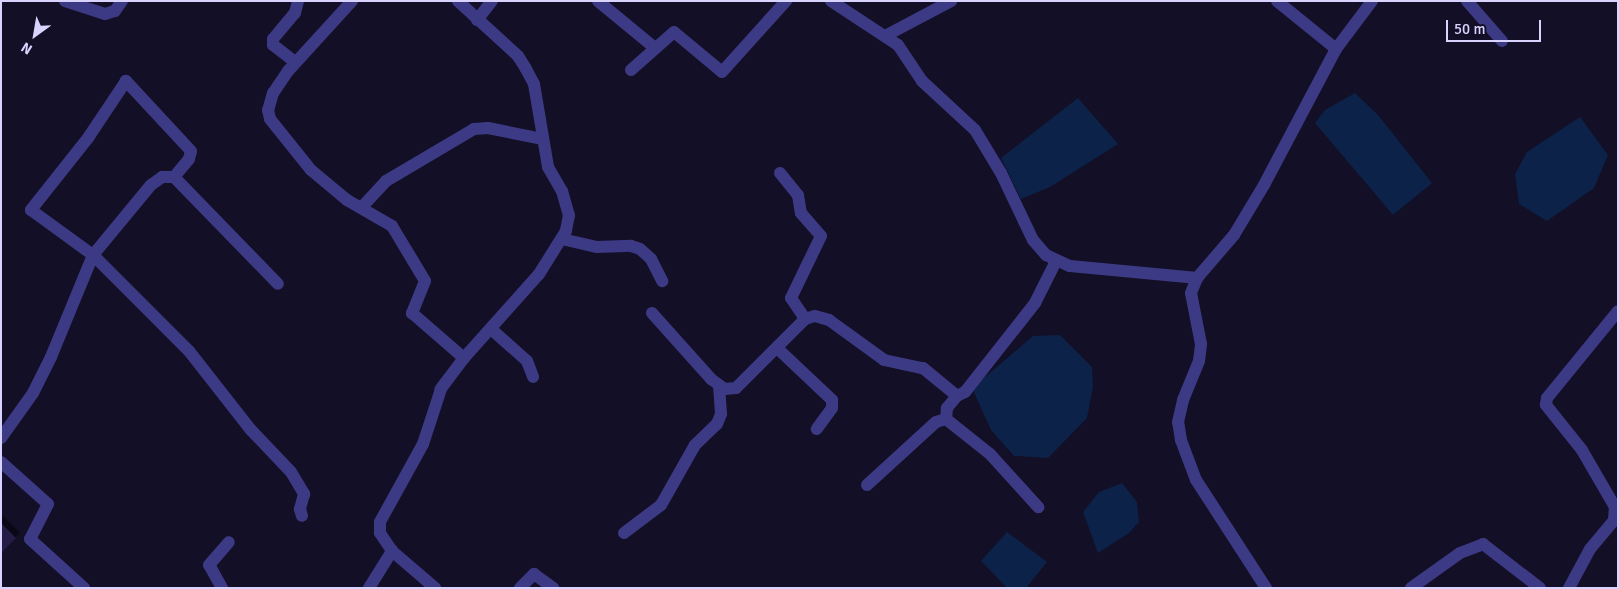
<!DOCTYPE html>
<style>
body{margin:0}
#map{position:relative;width:1619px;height:589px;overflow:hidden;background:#130f26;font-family:Signika,sans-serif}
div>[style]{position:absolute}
.water>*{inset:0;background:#0c2248}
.shadow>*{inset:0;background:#0007}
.building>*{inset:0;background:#241b47}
.minor>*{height:12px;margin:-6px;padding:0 6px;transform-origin:6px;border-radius:6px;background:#3d3a85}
span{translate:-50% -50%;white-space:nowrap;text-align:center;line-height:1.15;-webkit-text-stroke:5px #130f26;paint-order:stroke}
.frame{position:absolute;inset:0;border:2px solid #d9d4ff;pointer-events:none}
.north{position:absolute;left:10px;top:10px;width:50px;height:50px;-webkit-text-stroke:4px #130f26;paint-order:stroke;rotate:212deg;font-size:14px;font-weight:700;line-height:20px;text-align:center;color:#d9d4ff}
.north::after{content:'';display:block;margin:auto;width:18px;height:22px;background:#d9d4ff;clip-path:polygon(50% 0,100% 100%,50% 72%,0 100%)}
.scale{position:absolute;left:1446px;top:20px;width:95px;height:22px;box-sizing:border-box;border:2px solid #d9d4ff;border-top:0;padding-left:6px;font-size:15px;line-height:18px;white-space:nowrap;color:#d9d4ff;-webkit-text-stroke:4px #130f26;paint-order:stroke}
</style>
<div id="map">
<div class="water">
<i style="clip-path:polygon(1355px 93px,1378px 115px,1432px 183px,1393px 215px,1315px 123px,1325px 110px)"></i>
<i style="clip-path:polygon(1078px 98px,1118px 144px,1050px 187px,1021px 199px,1001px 158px)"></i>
<i style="clip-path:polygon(1580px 117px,1608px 155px,1594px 188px,1547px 221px,1519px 204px,1515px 174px,1527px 152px)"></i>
<i style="clip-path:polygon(1060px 335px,1092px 367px,1093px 387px,1087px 418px,1048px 458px,1014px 456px,991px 430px,972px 388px,1033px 336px)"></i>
<i style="clip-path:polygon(1122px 483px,1137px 502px,1139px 522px,1129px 533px,1098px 553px,1083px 512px,1099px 492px)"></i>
<i style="clip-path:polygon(1007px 532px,1047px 562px,1026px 588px,1007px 588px,981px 561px)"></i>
</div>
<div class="shadow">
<i style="clip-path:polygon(1px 514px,20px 533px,4px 548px,1px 545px)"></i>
</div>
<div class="building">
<i style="clip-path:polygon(1px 523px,16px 538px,1px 553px)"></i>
</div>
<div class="minor">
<i style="left:65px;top:1px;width:42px;rotate:18deg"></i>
<i style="left:105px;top:14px;width:10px;rotate:-17deg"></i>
<i style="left:115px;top:11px;width:12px;rotate:-55deg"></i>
<i style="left:352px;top:1px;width:95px;rotate:132.4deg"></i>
<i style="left:288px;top:71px;width:27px;rotate:124deg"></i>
<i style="left:273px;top:93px;width:18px;rotate:106deg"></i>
<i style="left:268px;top:110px;width:9px;rotate:77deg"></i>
<i style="left:270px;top:119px;width:65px;rotate:51.2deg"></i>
<i style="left:311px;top:170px;width:47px;rotate:39.8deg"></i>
<i style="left:347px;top:200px;width:52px;rotate:30deg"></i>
<i style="left:392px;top:226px;width:64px;rotate:59deg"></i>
<i style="left:425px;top:281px;width:35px;rotate:112deg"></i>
<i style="left:412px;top:313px;width:69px;rotate:40.9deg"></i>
<i style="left:464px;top:358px;width:39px;rotate:127deg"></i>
<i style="left:441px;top:389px;width:58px;rotate:108.1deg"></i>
<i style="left:423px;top:444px;width:89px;rotate:118.9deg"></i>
<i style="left:380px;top:522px;width:11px;rotate:90deg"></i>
<i style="left:380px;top:533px;width:22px;rotate:56deg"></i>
<i style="left:392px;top:551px;width:57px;rotate:40.7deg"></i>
<i style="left:458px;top:1px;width:81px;rotate:42.5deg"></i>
<i style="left:518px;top:56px;width:15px;rotate:58deg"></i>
<i style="left:526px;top:69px;width:17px;rotate:62deg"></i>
<i style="left:534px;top:84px;width:84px;rotate:80.4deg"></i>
<i style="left:548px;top:167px;width:28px;rotate:60deg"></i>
<i style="left:562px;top:191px;width:25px;rotate:74deg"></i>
<i style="left:569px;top:215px;width:16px;rotate:101deg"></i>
<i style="left:566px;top:231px;width:51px;rotate:122.1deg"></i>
<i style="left:539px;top:274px;width:113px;rotate:131.8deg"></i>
<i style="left:598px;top:1px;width:74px;rotate:39.5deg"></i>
<i style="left:831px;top:1px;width:80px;rotate:33.3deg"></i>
<i style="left:898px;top:45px;width:43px;rotate:56.3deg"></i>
<i style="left:922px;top:81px;width:72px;rotate:42.8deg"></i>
<i style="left:975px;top:130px;width:50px;rotate:58.8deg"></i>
<i style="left:1001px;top:173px;width:74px;rotate:64.5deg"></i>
<i style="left:1033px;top:240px;width:20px;rotate:49deg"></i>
<i style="left:1046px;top:255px;width:26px;rotate:25deg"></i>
<i style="left:1070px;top:266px;width:128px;rotate:5.4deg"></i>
<i style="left:1277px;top:1px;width:76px;rotate:39.1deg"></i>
<i style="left:1467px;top:1px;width:53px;rotate:48.8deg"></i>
<i style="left:477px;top:20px;width:24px;rotate:-52deg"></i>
<i style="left:885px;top:36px;width:75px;rotate:-27.9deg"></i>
<i style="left:295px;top:62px;width:28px;rotate:-142deg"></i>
<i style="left:273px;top:45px;width:6px;rotate:-90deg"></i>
<i style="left:273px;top:39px;width:34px;rotate:-50deg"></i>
<i style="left:295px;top:13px;width:12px;rotate:-76deg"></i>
<i style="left:631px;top:70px;width:57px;rotate:-41.5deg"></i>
<i style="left:674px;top:32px;width:62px;rotate:39.8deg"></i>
<i style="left:722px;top:72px;width:96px;rotate:-48deg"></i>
<i style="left:780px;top:173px;width:28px;rotate:51deg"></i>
<i style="left:798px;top:195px;width:18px;rotate:81deg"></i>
<i style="left:801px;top:213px;width:30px;rotate:49deg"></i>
<i style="left:821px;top:236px;width:69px;rotate:115.8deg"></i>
<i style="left:791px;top:298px;width:25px;rotate:56deg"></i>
<i style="left:174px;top:177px;width:23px;rotate:-50deg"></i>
<i style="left:189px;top:159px;width:8px;rotate:-76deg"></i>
<i style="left:191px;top:151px;width:96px;rotate:-132.9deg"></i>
<i style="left:126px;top:81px;width:69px;rotate:123.7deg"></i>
<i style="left:88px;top:138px;width:92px;rotate:128.4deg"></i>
<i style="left:31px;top:210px;width:77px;rotate:36deg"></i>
<i style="left:93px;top:255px;width:91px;rotate:-50.4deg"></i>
<i style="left:151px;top:185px;width:14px;rotate:-36deg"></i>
<i style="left:162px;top:177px;width:12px"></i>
<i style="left:174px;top:177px;width:149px;rotate:45.8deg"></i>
<i style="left:361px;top:208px;width:37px;rotate:-47deg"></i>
<i style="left:386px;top:181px;width:102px;rotate:-30.6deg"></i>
<i style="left:474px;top:129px;width:14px;rotate:-4deg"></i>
<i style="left:488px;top:128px;width:55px;rotate:11.5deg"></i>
<i style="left:562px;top:239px;width:36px;rotate:13deg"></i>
<i style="left:597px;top:247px;width:34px;rotate:-2deg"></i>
<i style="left:631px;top:246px;width:9px;rotate:18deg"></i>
<i style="left:640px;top:249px;width:15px;rotate:42deg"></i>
<i style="left:651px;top:259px;width:25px;rotate:63deg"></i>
<i style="left:652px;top:313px;width:89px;rotate:48.2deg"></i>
<i style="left:711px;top:379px;width:17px;rotate:36deg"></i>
<i style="left:725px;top:389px;width:11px;rotate:-5deg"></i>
<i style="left:736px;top:388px;width:98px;rotate:-45deg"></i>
<i style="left:805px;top:319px;width:10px;rotate:-17deg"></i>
<i style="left:815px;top:316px;width:15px;rotate:16deg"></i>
<i style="left:829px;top:320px;width:68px;rotate:36deg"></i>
<i style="left:884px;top:360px;width:40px;rotate:12deg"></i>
<i style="left:923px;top:368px;width:44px;rotate:39.5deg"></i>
<i style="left:957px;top:396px;width:9px;rotate:-27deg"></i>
<i style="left:965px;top:392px;width:113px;rotate:-51.8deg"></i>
<i style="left:1035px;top:303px;width:47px;rotate:-63.4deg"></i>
<i style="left:491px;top:329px;width:48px;rotate:41.6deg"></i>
<i style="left:527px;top:361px;width:17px;rotate:69deg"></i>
<i style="left:777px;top:348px;width:76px;rotate:43.4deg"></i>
<i style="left:832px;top:400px;width:8px;rotate:90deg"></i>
<i style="left:832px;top:408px;width:26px;rotate:126deg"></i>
<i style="left:957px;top:396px;width:16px;rotate:130deg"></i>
<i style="left:947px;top:408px;width:11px;rotate:95deg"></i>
<i style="left:946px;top:419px;width:56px;rotate:38.5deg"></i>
<i style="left:990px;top:454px;width:72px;rotate:47.8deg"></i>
<i style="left:1px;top:438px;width:55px;rotate:-54.6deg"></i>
<i style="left:33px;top:393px;width:40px;rotate:-63.4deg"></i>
<i style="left:51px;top:357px;width:110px;rotate:-67.6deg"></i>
<i style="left:93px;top:255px;width:136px;rotate:45deg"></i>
<i style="left:189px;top:351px;width:100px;rotate:51.9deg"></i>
<i style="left:251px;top:430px;width:58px;rotate:46.4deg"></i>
<i style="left:291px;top:472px;width:26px;rotate:59deg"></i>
<i style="left:304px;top:494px;width:16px;rotate:105deg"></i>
<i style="left:300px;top:509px;width:7px;rotate:74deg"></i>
<i style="left:1px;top:462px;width:63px;rotate:41.8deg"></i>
<i style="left:48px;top:504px;width:39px;rotate:117deg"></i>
<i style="left:30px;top:539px;width:73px;rotate:42.2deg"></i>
<i style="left:867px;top:485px;width:93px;rotate:-42.4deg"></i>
<i style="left:936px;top:422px;width:10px;rotate:-17deg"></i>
<i style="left:624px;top:533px;width:46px;rotate:-37.1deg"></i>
<i style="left:661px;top:505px;width:69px;rotate:-60.5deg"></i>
<i style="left:695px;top:445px;width:30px;rotate:-44deg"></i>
<i style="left:717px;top:424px;width:11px;rotate:-68deg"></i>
<i style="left:721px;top:414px;width:29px;rotate:-94deg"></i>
<i style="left:222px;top:588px;width:26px;rotate:-119deg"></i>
<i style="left:209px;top:565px;width:30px;rotate:-49deg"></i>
<i style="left:369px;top:588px;width:44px;rotate:-58.1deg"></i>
<i style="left:520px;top:588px;width:20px;rotate:-45deg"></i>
<i style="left:534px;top:574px;width:24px;rotate:36deg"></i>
<i style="left:1266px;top:588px;width:129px;rotate:-122.9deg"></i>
<i style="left:1196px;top:480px;width:43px;rotate:-110.6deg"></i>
<i style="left:1181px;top:440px;width:18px;rotate:-99deg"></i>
<i style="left:1178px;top:422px;width:23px;rotate:-77deg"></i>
<i style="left:1183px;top:400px;width:42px;rotate:-67.7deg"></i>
<i style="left:1199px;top:361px;width:17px;rotate:-83deg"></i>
<i style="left:1201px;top:344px;width:52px;rotate:-101.1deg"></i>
<i style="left:1191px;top:293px;width:16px;rotate:-68deg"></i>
<i style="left:1197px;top:278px;width:57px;rotate:-49.3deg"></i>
<i style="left:1234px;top:235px;width:58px;rotate:-59deg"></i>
<i style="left:1264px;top:185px;width:154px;rotate:-62.1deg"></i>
<i style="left:1336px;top:49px;width:60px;rotate:-53.1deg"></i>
<i style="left:1411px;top:588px;width:60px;rotate:-35.5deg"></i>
<i style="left:1460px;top:553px;width:25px;rotate:-21deg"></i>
<i style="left:1483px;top:544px;width:72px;rotate:37.7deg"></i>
<i style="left:1569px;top:588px;width:44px;rotate:-61.7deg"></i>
<i style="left:1590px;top:549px;width:38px;rotate:-50deg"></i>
<i style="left:1614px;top:520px;width:13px;rotate:-86deg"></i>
<i style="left:1615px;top:507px;width:66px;rotate:-120.1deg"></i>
<i style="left:1582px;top:450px;width:58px;rotate:-128.7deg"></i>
<i style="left:1546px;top:405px;width:7px;rotate:-82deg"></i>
<i style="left:1547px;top:398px;width:112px;rotate:-50.8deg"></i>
</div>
<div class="frame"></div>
<div class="north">N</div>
<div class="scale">50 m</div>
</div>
